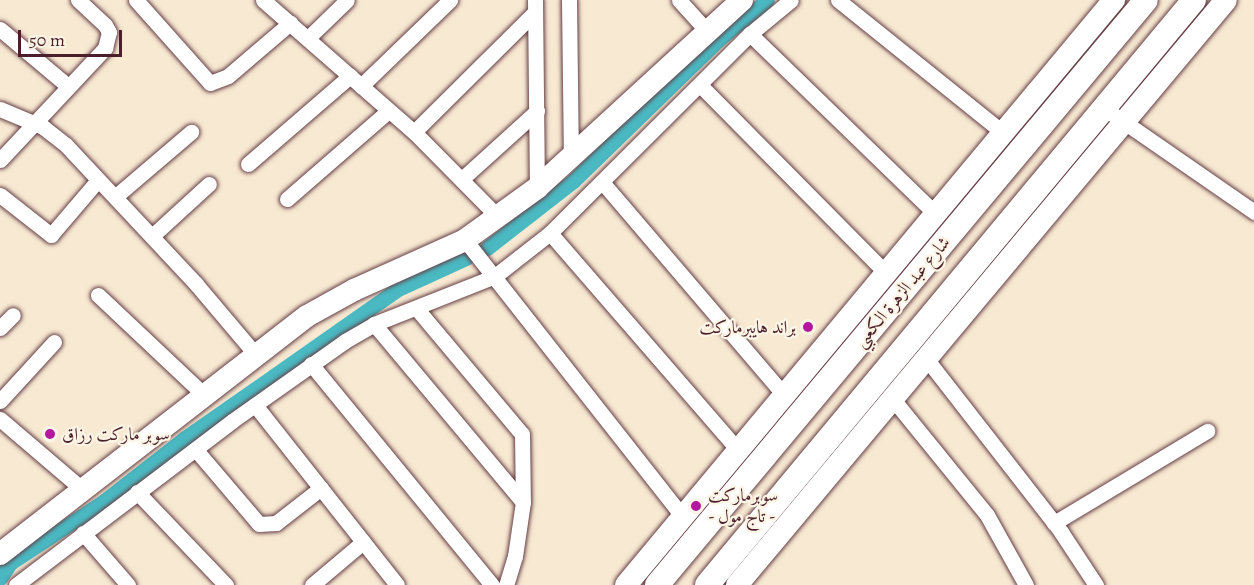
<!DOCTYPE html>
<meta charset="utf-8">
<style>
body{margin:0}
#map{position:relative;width:1254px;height:585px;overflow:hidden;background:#f8e9d2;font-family:Alegreya,Amiri,serif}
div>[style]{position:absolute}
.canal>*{height:15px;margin:-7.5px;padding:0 7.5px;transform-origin:7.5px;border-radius:7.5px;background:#4ab9c2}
.roads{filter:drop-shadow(0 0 2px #643d44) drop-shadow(0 0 2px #643d44)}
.street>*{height:15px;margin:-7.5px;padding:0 7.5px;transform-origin:7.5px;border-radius:7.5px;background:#fff}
.secondary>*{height:22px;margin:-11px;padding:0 11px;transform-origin:11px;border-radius:11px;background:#fff}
.primary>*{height:24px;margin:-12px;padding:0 12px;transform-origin:12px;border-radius:12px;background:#fff}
.dots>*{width:16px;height:16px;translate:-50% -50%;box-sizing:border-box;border:3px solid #fcf5e5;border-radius:50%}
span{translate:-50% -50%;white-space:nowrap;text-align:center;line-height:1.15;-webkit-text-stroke:4.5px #fcf5e5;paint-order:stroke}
.street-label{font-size:18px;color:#4a1f2b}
.poi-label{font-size:18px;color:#4a1f2b}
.right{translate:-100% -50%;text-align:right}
.left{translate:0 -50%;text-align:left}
.scale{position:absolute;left:18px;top:30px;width:104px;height:27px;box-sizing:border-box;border:3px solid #4a1f2b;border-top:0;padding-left:8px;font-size:18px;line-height:21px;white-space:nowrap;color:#4a1f2b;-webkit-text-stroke:4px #fcf5e5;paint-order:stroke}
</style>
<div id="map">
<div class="canal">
<i style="left:487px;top:248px;width:109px;rotate:-37.9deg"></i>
<i style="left:573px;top:181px;width:202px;rotate:-44.2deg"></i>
<i style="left:718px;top:40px;width:63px;rotate:-39.2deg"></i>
<i style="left:0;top:578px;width:18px;rotate:-56deg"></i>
<i style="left:10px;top:563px;width:111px;rotate:-33.3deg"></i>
<i style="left:103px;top:502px;width:104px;rotate:-38deg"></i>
<i style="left:185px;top:438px;width:258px;rotate:-35deg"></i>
<i style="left:396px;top:290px;width:77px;rotate:-24.6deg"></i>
</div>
<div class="roads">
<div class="street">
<i style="left:136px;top:0;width:111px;rotate:48.3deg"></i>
<i style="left:210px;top:83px;width:19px;rotate:-21deg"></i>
<i style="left:228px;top:76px;width:82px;rotate:-40.5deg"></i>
<i style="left:263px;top:0;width:201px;rotate:41.2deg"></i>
<i style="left:414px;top:132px;width:118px;rotate:45.3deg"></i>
<i style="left:535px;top:0;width:188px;rotate:89.4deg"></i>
<i style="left:569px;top:0;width:159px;rotate:89.3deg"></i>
<i style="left:679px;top:0;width:40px;rotate:48deg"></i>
<i style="left:838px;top:0;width:211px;rotate:38.8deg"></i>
<i style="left:0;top:29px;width:89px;rotate:40deg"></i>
<i style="left:750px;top:34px;width:259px;rotate:44.1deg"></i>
<i style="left:308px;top:38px;width:54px;rotate:-44.3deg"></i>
<i style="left:700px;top:85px;width:264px;rotate:45.3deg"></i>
<i style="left:361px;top:86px;width:124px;rotate:-44deg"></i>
<i style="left:1104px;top:108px;width:183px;rotate:34.7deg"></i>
<i style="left:0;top:109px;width:47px;rotate:22.7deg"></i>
<i style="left:43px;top:127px;width:29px;rotate:38deg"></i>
<i style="left:66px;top:145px;width:190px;rotate:46.9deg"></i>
<i style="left:196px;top:284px;width:93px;rotate:49.8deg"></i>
<i style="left:414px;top:132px;width:170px;rotate:-44.8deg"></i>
<i style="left:0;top:160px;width:154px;rotate:-46.8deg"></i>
<i style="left:105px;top:48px;width:16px;rotate:-76deg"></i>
<i style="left:109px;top:32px;width:8px;rotate:-120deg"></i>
<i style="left:105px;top:25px;width:37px;rotate:-137deg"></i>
<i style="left:248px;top:164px;width:135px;rotate:-40.8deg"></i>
<i style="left:463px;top:178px;width:100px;rotate:-42.2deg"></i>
<i style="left:603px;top:183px;width:279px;rotate:49.5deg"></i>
<i style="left:0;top:195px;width:65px;rotate:38.1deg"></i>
<i style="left:51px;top:235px;width:72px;rotate:-49.5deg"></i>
<i style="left:116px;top:196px;width:99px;rotate:-40.5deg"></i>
<i style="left:287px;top:199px;width:133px;rotate:-41deg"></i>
<i style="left:550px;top:233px;width:287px;rotate:49.1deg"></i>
<i style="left:152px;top:236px;width:77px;rotate:-42.4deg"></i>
<i style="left:465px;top:240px;width:351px;rotate:51.8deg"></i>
<i style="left:98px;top:295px;width:147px;rotate:43.3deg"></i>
<i style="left:417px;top:309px;width:163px;rotate:50deg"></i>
<i style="left:522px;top:434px;width:68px;rotate:89.2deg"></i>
<i style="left:523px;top:502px;width:55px;rotate:98.4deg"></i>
<i style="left:515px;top:556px;width:30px;rotate:107deg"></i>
<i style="left:374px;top:324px;width:232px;rotate:50.1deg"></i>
<i style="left:0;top:328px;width:18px;rotate:-45deg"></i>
<i style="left:925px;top:357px;width:222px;rotate:52.1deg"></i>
<i style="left:1061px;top:532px;width:64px;rotate:56.6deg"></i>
<i style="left:311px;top:364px;width:286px;rotate:50.7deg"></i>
<i style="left:892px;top:398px;width:151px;rotate:50.9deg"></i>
<i style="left:987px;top:515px;width:80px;rotate:60.9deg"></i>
<i style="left:0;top:401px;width:80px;rotate:-47.5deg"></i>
<i style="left:255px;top:405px;width:229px;rotate:51.7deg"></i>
<i style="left:0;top:419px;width:109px;rotate:40.5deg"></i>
<i style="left:196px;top:450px;width:97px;rotate:49.6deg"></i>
<i style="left:259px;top:524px;width:17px;rotate:-3deg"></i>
<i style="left:276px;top:523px;width:57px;rotate:-37.9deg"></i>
<i style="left:137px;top:492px;width:129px;rotate:46.3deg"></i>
<i style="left:1054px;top:523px;width:179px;rotate:-31deg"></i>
<i style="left:83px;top:533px;width:69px;rotate:49.1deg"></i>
<i style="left:16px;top:585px;width:271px;rotate:-37.2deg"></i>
<i style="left:232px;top:421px;width:138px;rotate:-35.3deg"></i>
<i style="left:345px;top:341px;width:34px;rotate:-30deg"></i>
<i style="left:374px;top:324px;width:130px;rotate:-21.6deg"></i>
<i style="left:495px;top:276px;width:70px;rotate:-38deg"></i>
<i style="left:550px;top:233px;width:282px;rotate:-44.9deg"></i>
<i style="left:750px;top:34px;width:53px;rotate:-39.7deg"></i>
<i style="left:312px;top:585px;width:67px;rotate:-40.1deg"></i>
</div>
<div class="secondary">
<i style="left:0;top:554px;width:388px;rotate:-37.8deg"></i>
<i style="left:307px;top:316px;width:54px;rotate:-29deg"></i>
<i style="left:354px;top:290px;width:122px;rotate:-24.2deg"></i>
<i style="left:465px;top:240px;width:89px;rotate:-35.8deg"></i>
<i style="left:537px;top:188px;width:278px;rotate:-42.5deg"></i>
<i style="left:626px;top:585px;width:762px;rotate:-50.17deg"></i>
<i style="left:737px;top:585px;width:762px;rotate:-50.11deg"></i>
</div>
<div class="primary">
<i style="left:657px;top:585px;width:762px;rotate:-50.11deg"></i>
<i style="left:707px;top:585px;width:761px;rotate:-50.22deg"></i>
</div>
</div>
<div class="dots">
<i style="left:808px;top:327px;background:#b5179e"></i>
<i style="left:50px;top:434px;background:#b5179e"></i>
<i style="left:696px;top:506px;background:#b5179e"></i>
</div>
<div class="street-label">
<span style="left:902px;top:292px;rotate:-50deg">شارع عبد الزهرة الكعبي</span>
</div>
<div class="poi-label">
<span class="right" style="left:796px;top:327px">براند هايبرماركت</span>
<span class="left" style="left:62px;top:434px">سوبر ماركت رزاق</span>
<span class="left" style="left:708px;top:506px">سوبرماركت<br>- تاج مول -</span>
</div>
<div class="scale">50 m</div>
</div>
